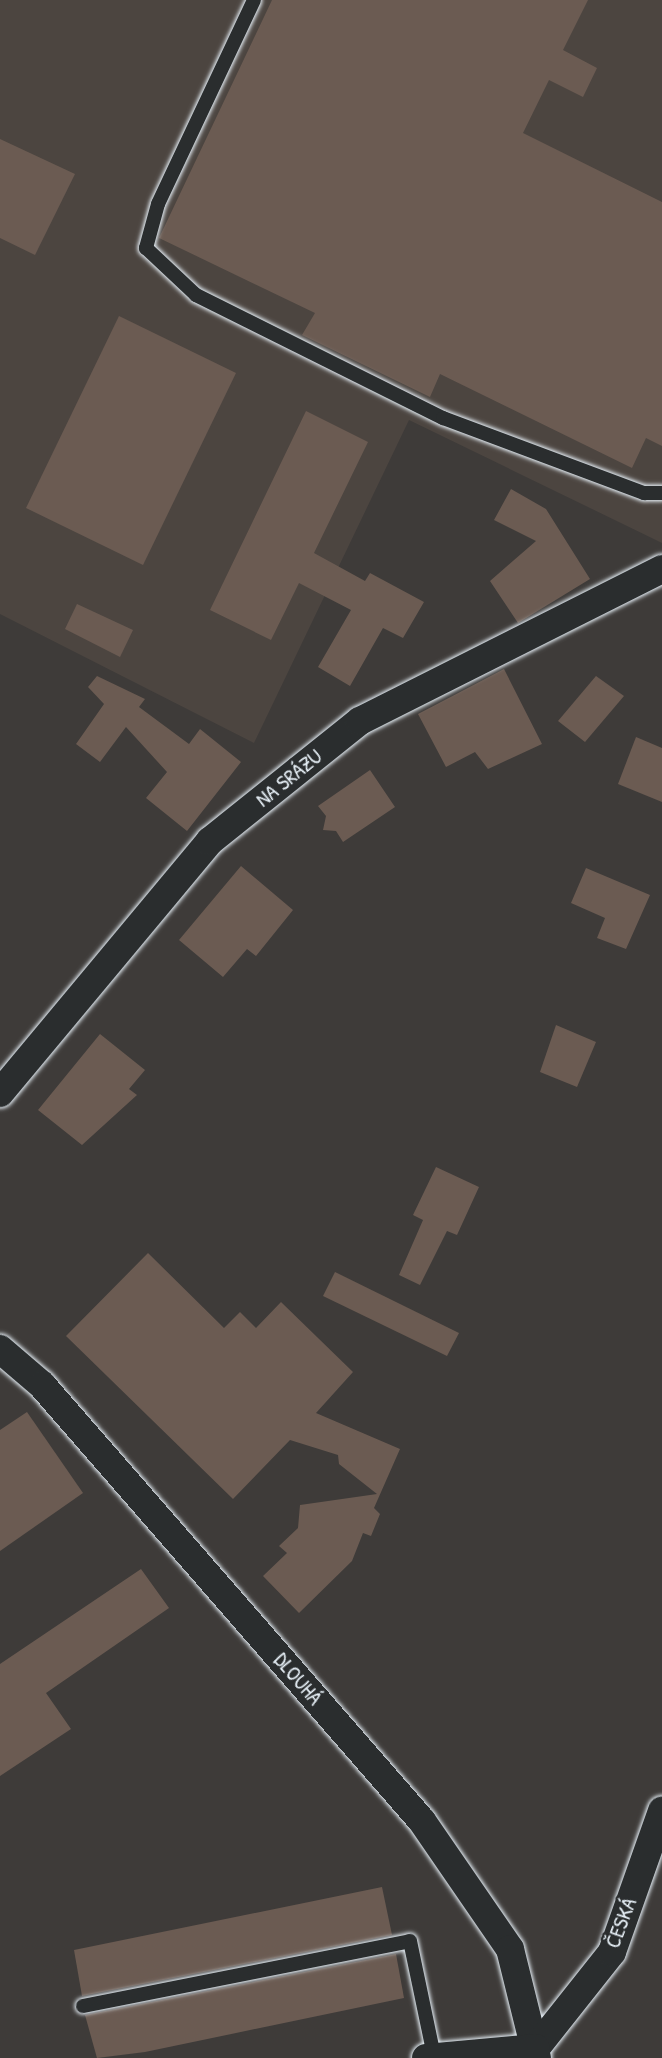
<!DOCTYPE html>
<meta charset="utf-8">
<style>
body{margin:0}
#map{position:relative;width:662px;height:2058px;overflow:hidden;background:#3e3b39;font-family:"Patrick Hand",sans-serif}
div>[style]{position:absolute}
.built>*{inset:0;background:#4c4540}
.building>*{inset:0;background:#6b5b52}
.roads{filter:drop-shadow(0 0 2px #e8f1f8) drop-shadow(0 0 2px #e8f1f8)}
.lane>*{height:14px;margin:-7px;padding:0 7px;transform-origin:7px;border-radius:7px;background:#2a2d2e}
.street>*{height:28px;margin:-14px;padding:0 14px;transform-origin:14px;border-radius:14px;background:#2a2d2e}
span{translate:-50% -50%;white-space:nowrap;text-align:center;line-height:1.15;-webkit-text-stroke:5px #2a2d2e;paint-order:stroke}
.street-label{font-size:21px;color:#e8f1f8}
</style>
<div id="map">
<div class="built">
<i style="clip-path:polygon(0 0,662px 0,662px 543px,409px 420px,254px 743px,0 614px)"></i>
</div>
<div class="building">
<i style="clip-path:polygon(272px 0,588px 0,563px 50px,597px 68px,583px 97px,549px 80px,523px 133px,662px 202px,662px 446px,646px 438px,632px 468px,440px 374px,430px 397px,302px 335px,315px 313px,159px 238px)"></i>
<i style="clip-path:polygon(0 139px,75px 174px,35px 255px,0 238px)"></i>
<i style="clip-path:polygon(119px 316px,236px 373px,143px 565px,26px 508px)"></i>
<i style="clip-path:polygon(306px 411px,368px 442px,314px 553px,365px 581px,370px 573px,424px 602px,403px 638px,383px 628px,350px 686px,318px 667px,351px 610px,299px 583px,271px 640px,210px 610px)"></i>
<i style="clip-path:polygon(511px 489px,546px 509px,590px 579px,518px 623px,490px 581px,536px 541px,494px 520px)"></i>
<i style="clip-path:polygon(77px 604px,133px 630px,120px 657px,65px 629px)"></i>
<i style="clip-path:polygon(504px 669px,542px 744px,488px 769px,475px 752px,446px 767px,418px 714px)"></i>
<i style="clip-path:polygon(97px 676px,145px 699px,139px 707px,189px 744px,200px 729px,241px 762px,187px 831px,146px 798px,167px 772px,126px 727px,100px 762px,76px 744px,104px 704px,88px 687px)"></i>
<i style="clip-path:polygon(596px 676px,624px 696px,585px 742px,558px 721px)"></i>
<i style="clip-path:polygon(636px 737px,662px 748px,662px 802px,618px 784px)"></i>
<i style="clip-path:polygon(370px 770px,395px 807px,343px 842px,336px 831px,323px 830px,326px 816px,318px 806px)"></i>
<i style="clip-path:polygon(241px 866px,293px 910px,256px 956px,247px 949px,223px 977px,179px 940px)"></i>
<i style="clip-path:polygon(586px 868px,650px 895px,626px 949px,597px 938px,605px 918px,571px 903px)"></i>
<i style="clip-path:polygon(556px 1025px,596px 1042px,577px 1087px,540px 1072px)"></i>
<i style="clip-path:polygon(100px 1034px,145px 1070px,129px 1089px,137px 1095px,82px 1145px,38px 1110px)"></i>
<i style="clip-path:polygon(436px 1167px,479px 1187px,457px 1235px,447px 1231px,420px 1285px,399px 1275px,423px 1220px,413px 1215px)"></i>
<i style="clip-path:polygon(148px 1253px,224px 1328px,240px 1312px,256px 1328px,281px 1302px,353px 1372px,316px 1413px,400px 1449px,374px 1508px,380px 1514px,371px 1536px,363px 1533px,352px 1561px,299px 1613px,263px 1576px,287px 1553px,279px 1546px,298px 1528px,300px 1505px,377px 1494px,339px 1464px,338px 1455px,290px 1440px,233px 1499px,66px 1336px)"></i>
<i style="clip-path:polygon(335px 1272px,459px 1333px,447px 1356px,323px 1296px)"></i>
<i style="clip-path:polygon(27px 1412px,83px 1493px,0 1551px,0 1430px)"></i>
<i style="clip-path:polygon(141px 1569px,169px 1608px,46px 1693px,71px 1729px,0 1776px,0 1664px)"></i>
<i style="clip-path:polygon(382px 1887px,392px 1935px,82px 1996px,74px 1950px)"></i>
<i style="clip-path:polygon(396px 1954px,404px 1998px,145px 2052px,97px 2058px,85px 2015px)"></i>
</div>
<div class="roads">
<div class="lane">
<i style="left:254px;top:0;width:225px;rotate:115.2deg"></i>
<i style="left:158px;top:204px;width:46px;rotate:105.3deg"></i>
<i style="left:146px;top:248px;width:69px;rotate:43.2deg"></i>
<i style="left:196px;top:295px;width:276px;rotate:26.5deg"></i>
<i style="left:443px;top:418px;width:215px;rotate:20.5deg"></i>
<i style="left:644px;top:493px;width:18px"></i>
<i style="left:83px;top:2006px;width:333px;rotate:-11.2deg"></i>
<i style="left:410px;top:1941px;width:117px;rotate:78.2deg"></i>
</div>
<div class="street">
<i style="left:0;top:1093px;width:328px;rotate:-50.2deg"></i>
<i style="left:210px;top:841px;width:192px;rotate:-38.7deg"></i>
<i style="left:360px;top:721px;width:338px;rotate:-26.7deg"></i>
<i style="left:0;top:1349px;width:55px;rotate:40.6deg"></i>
<i style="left:42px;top:1385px;width:578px;rotate:48.93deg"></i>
<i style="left:422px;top:1821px;width:155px;rotate:55.5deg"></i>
<i style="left:510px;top:1949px;width:112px;rotate:76.1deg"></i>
<i style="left:536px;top:2048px;width:122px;rotate:-51.6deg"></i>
<i style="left:612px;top:1952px;width:150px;rotate:-70.5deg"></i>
<i style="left:426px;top:2058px;width:110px;rotate:-5.2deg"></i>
</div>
</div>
<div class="street-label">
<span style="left:289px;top:778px;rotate:-39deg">NA SRÁZU</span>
<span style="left:298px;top:1679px;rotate:49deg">DLOUHÁ</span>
<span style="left:621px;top:1923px;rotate:-69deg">ČESKÁ</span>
</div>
</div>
